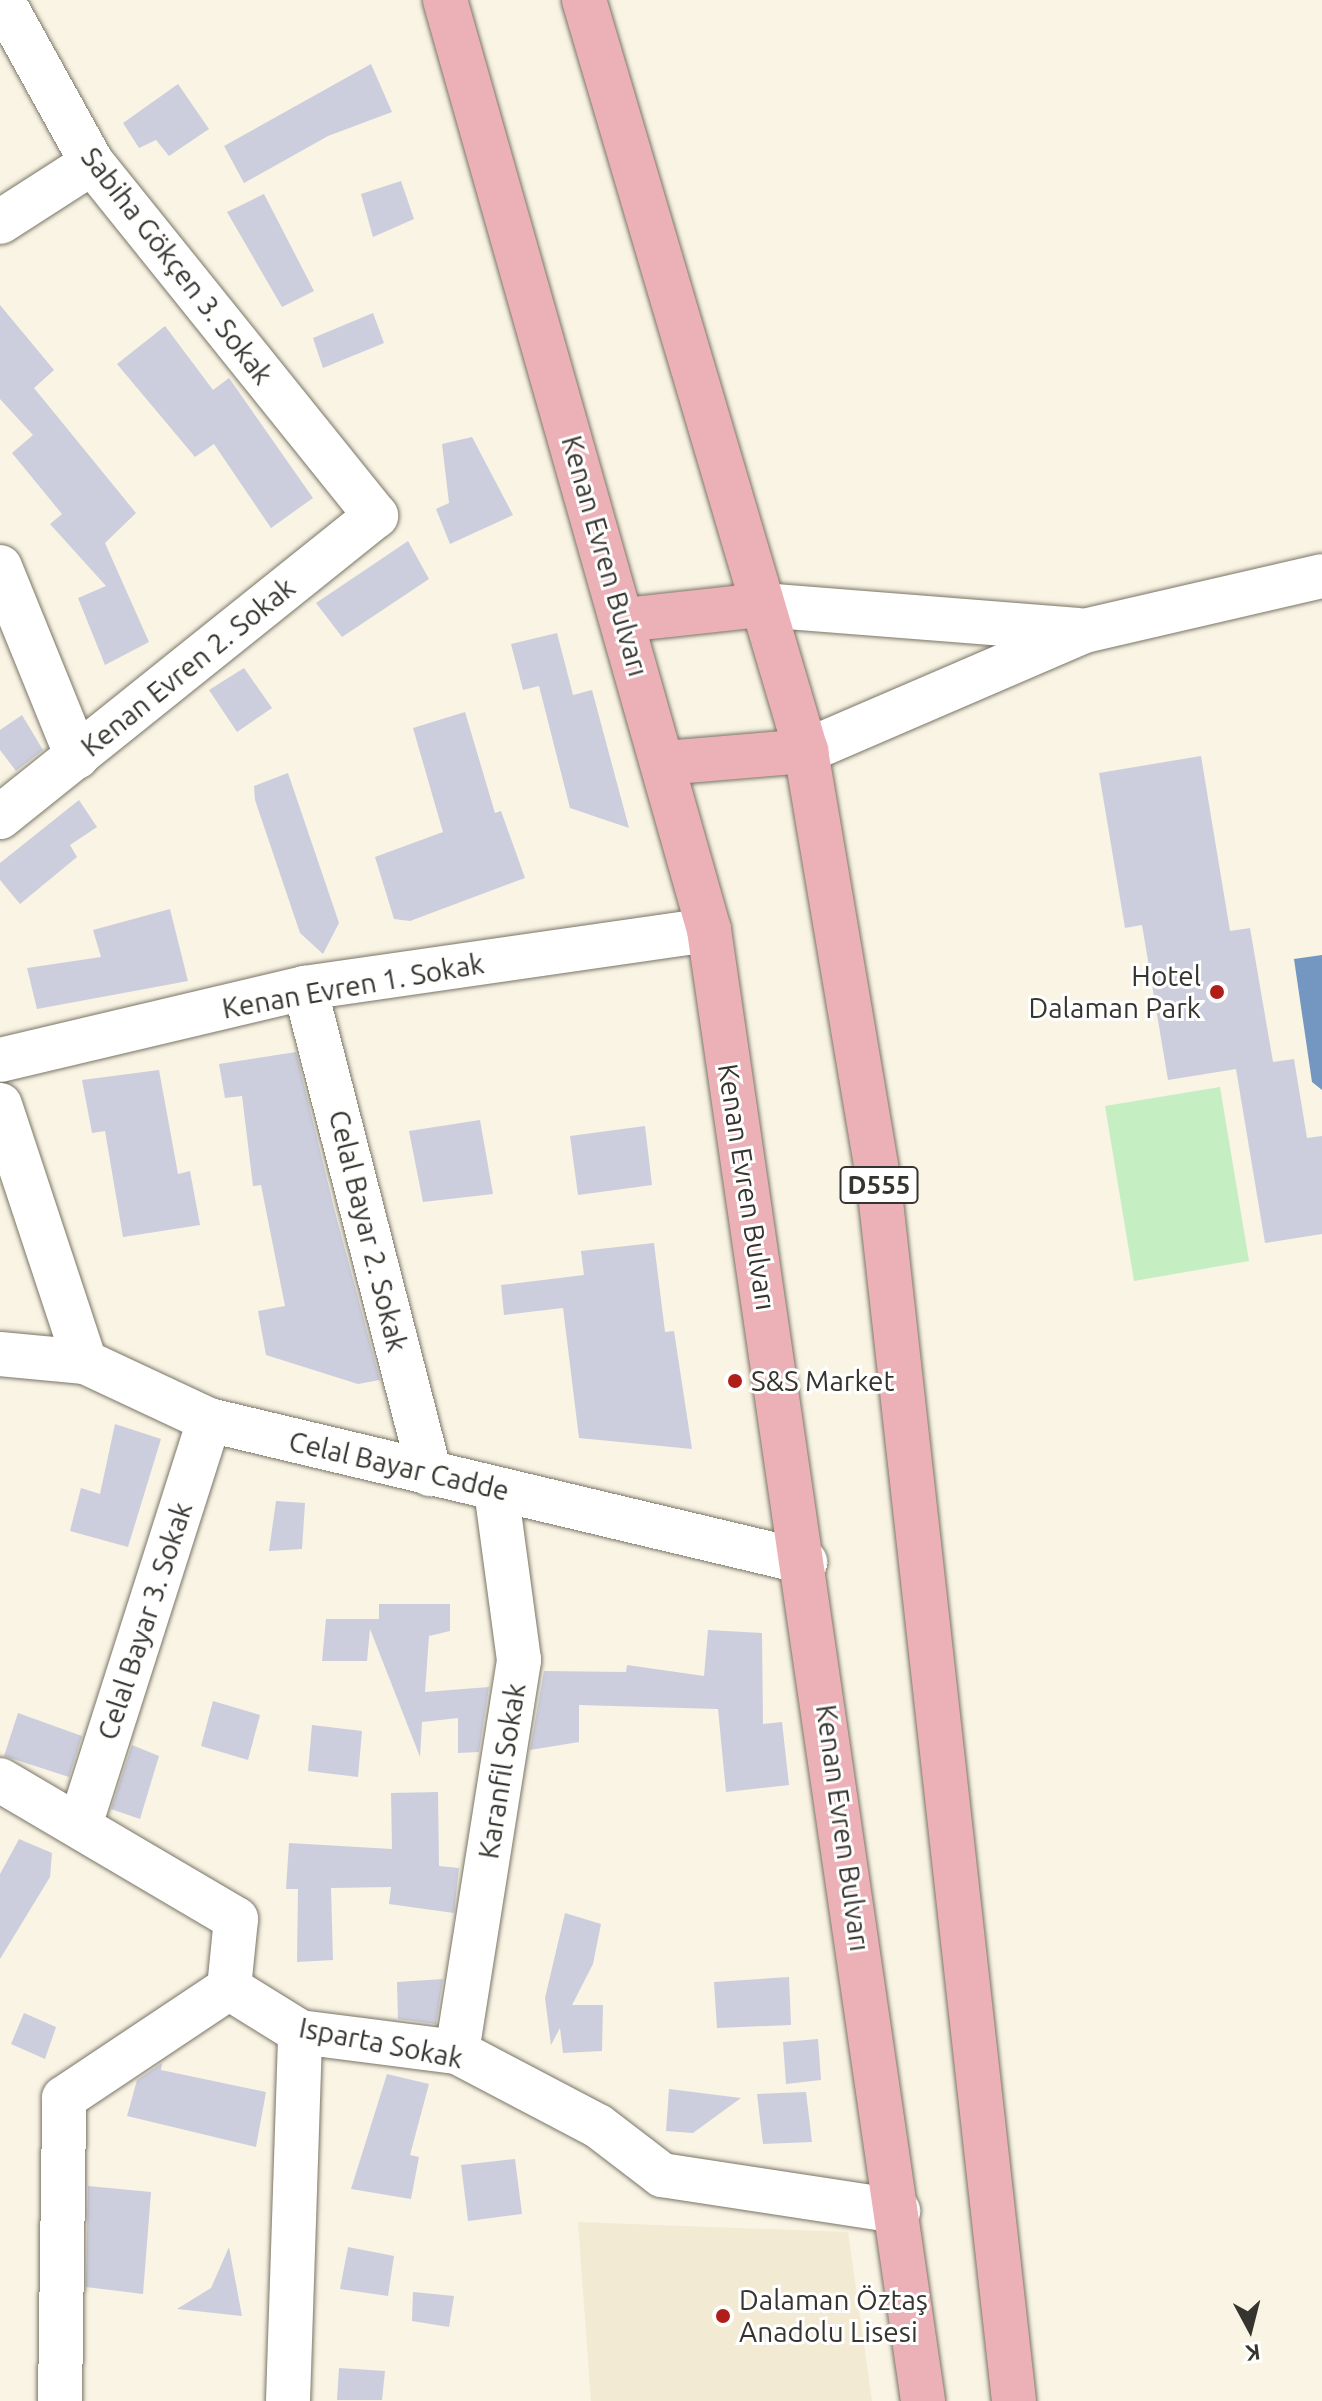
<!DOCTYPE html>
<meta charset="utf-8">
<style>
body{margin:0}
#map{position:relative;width:1322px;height:2401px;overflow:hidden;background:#f9f4e4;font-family:Ubuntu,sans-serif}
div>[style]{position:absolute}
.built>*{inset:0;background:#f2ead3}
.green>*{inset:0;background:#c6eec3}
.water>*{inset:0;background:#7397c1}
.building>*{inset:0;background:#cccede}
.roads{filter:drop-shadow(0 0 2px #7a7567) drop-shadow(0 0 2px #7a7567)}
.minor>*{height:44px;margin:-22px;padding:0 22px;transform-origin:22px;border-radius:22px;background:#fff}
.major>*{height:44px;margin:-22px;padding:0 22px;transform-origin:22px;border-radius:22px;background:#ecb0b7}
.dots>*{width:22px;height:22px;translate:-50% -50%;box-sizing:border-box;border:4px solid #fff;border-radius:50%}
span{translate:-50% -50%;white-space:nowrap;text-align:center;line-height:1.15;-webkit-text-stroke:6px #fff;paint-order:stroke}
.shield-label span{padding:2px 6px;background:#fff;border:2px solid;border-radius:6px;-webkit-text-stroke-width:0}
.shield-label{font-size:26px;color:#36342e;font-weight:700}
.street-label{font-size:28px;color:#36342e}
.poi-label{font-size:28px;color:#36342e}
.right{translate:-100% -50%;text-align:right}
.left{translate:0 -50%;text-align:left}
.north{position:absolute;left:1210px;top:2289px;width:80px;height:80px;-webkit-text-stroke:6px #fff;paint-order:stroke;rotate:173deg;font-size:22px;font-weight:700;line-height:32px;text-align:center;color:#36342e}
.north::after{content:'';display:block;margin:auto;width:28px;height:36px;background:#36342e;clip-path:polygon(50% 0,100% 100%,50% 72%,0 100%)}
</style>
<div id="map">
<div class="built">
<i style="clip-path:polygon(578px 2222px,848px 2232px,872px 2401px,591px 2401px)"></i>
</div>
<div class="green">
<i style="clip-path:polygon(1220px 1087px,1249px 1261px,1134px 1281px,1105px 1106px)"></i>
</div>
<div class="water">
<i style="clip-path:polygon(1322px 955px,1322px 1090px,1312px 1082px,1294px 959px)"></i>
</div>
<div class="building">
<i style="clip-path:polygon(371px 64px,392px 112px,328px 136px,244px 183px,224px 146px)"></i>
<i style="clip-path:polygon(178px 84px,209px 129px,169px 156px,156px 140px,139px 148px,123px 123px)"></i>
<i style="clip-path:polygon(401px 181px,414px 219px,373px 237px,361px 194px)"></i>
<i style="clip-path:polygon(264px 194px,314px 291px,282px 307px,227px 212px)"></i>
<i style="clip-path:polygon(0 305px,54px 370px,34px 388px,136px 513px,105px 543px,149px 642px,105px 665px,78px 598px,106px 586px,50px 524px,62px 514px,12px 453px,33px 435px,0 399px)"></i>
<i style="clip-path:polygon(373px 313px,384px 343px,323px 368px,313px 338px)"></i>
<i style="clip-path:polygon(165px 326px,213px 390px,229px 378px,313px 498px,271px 528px,214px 444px,195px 457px,117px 364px)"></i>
<i style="clip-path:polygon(472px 437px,513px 515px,450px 544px,436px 509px,449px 503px,442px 444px)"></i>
<i style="clip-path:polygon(408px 541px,429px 579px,342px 637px,316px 603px)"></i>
<i style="clip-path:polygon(557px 633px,573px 695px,592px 690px,629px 828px,570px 808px,539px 686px,523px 690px,511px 644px)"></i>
<i style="clip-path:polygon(244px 668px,272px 708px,237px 732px,209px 690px)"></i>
<i style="clip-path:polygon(465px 712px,495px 813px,501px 811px,525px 878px,410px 921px,394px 919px,375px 857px,443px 832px,413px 728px)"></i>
<i style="clip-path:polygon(22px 715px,43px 750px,16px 771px,0 750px,0 730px)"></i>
<i style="clip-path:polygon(1201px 756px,1230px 931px,1250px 928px,1273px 1062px,1294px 1059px,1307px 1138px,1322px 1136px,1322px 1234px,1265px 1243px,1236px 1069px,1168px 1080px,1142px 925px,1125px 928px,1099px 773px)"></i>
<i style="clip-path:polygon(288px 773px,339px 923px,323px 954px,300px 933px,255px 800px,254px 786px)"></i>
<i style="clip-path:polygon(79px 800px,97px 827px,70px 845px,77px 857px,20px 904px,0 880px,0 863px)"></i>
<i style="clip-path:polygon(170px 909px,188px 981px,37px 1009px,27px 968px,101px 957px,93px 930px)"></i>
<i style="clip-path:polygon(296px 1052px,334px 1208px,380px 1380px,358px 1384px,266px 1355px,258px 1311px,285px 1306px,261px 1185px,253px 1186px,242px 1096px,225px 1098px,219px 1064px)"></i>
<i style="clip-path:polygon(159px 1070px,178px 1174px,190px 1171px,200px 1225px,123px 1237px,105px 1131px,92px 1133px,82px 1080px)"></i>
<i style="clip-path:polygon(480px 1120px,493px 1194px,423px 1202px,409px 1131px)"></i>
<i style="clip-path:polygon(645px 1126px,652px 1185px,578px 1195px,570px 1136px)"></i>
<i style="clip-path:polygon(654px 1243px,665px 1332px,674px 1331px,692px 1449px,579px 1438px,563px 1308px,504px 1315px,501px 1285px,584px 1275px,581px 1251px)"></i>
<i style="clip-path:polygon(115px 1424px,161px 1439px,128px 1547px,70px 1531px,81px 1488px,100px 1494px)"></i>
<i style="clip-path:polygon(276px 1501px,305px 1503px,302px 1549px,269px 1551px)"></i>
<i style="clip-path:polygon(379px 1604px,450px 1604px,450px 1631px,429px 1636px,425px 1692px,489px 1687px,479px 1752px,458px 1753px,458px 1718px,422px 1722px,420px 1757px,370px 1629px,367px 1661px,322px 1661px,326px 1619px,379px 1619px)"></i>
<i style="clip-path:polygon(708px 1630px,762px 1633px,763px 1724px,782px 1722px,789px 1785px,726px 1792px,718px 1709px,579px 1705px,579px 1742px,530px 1750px,544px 1671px,626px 1672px,627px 1665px,704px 1676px)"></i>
<i style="clip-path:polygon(213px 1701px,260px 1715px,248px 1760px,201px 1746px)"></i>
<i style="clip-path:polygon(18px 1713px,82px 1736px,69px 1777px,4px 1756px)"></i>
<i style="clip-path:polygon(312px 1725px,362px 1731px,358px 1777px,308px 1771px)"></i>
<i style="clip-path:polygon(132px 1745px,159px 1756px,140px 1819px,111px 1809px)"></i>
<i style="clip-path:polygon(438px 1792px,439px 1866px,459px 1868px,454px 1913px,389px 1904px,391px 1887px,331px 1888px,333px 1960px,297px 1962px,298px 1889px,286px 1889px,289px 1843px,392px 1849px,391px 1793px)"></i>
<i style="clip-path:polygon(19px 1839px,52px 1853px,50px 1877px,0 1959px,0 1874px)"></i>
<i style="clip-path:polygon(565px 1913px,601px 1924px,593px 1964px,572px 2005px,603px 2005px,602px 2051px,563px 2053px,560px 2028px,551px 2045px,545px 1998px)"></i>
<i style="clip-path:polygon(789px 1977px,791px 2025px,717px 2028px,714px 1982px)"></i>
<i style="clip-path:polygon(443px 1979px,436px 2024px,398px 2019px,397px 1982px)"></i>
<i style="clip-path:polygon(24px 2013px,56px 2027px,45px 2059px,11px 2044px)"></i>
<i style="clip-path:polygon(818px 2039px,821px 2080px,786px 2084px,783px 2042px)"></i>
<i style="clip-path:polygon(162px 2063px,161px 2070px,266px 2092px,256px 2147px,127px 2116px,137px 2080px)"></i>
<i style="clip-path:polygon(387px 2074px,429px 2084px,410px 2155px,419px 2157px,411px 2199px,351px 2189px)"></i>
<i style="clip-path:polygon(669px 2089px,741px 2098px,693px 2133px,666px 2131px)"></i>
<i style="clip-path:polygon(806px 2092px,812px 2142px,763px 2144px,757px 2094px)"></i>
<i style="clip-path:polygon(515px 2159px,522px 2214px,468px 2221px,461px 2165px)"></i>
<i style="clip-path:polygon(88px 2186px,151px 2192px,143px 2294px,86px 2287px)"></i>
<i style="clip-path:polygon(229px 2247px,242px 2316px,177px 2309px,211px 2288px)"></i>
<i style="clip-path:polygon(348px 2247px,394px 2256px,388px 2296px,340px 2289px)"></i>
<i style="clip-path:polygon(413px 2292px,454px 2296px,449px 2327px,412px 2321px)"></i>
<i style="clip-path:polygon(339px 2368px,385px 2371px,382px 2400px,337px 2400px)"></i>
</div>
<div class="roads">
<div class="minor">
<i style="left:0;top:222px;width:109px;rotate:-32.7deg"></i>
<i style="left:0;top:567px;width:205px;rotate:67.9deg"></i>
<i style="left:762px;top:605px;width:317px;rotate:4.5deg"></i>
<i style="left:806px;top:751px;width:303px;rotate:-23.3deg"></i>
<i style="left:1084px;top:631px;width:244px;rotate:-13deg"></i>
<i style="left:0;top:817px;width:482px;rotate:-38.7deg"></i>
<i style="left:376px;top:516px;width:453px;rotate:-128.8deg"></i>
<i style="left:92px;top:163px;width:186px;rotate:-118.9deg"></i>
<i style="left:305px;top:988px;width:502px;rotate:75.58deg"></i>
<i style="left:0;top:1060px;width:313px;rotate:-13.3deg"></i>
<i style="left:305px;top:988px;width:408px;rotate:-8.2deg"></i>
<i style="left:0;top:1105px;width:271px;rotate:71.7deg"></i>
<i style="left:0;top:1354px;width:85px;rotate:5.4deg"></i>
<i style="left:85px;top:1362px;width:137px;rotate:25.1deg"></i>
<i style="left:209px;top:1420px;width:613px;rotate:13.4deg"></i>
<i style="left:0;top:1780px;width:274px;rotate:30.5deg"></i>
<i style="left:236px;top:1919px;width:69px;rotate:95.8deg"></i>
<i style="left:229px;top:1988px;width:84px;rotate:31.8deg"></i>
<i style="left:300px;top:2032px;width:158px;rotate:7.3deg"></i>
<i style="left:457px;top:2052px;width:159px;rotate:27.7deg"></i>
<i style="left:598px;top:2126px;width:81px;rotate:37.4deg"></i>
<i style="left:662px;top:2175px;width:239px;rotate:8.7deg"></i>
<i style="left:81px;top:1822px;width:422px;rotate:-72.3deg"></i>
<i style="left:457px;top:2052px;width:397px;rotate:-81deg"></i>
<i style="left:519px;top:1660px;width:173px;rotate:-97.7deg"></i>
<i style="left:60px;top:2401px;width:303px;rotate:-89.2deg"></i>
<i style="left:64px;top:2098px;width:198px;rotate:-33.7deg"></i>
<i style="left:288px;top:2401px;width:369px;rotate:-88.1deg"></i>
</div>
<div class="major">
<i style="left:445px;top:0;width:967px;rotate:74.15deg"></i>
<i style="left:709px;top:930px;width:1486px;rotate:81.72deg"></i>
<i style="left:584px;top:0;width:783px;rotate:73.53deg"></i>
<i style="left:806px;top:751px;width:439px;rotate:80.4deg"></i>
<i style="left:879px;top:1184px;width:1224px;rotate:83.67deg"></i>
<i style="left:624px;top:620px;width:139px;rotate:-6.2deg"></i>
<i style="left:664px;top:763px;width:143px;rotate:-4.8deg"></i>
</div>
</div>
<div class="dots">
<i style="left:1217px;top:992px;background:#af1f18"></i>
<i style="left:735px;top:1381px;background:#af1f18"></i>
<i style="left:723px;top:2316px;background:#af1f18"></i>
</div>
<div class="shield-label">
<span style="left:879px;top:1185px">D555</span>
</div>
<div class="street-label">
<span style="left:177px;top:266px;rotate:52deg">Sabiha Gökçen 3. Sokak</span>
<span style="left:605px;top:556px;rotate:74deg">Kenan Evren Bulvarı</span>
<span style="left:188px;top:667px;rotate:-39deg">Kenan Evren 2. Sokak</span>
<span style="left:353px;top:986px;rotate:-10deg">Kenan Evren 1. Sokak</span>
<span style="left:747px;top:1187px;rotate:81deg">Kenan Evren Bulvarı</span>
<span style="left:368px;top:1231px;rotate:76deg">Celal Bayar 2. Sokak</span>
<span style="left:399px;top:1466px;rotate:13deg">Celal Bayar Cadde</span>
<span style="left:145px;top:1621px;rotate:-72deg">Celal Bayar 3. Sokak</span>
<span style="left:502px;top:1771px;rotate:-81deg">Karanfil Sokak</span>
<span style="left:843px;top:1828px;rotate:82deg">Kenan Evren Bulvarı</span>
<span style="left:381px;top:2043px;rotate:11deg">Isparta Sokak</span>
</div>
<div class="poi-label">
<span class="right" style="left:1201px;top:992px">Hotel<br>Dalaman Park</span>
<span class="left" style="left:751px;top:1381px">S&amp;S Market</span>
<span class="left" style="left:739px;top:2316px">Dalaman Öztaş<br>Anadolu Lisesi</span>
</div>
<div class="north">K</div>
</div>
